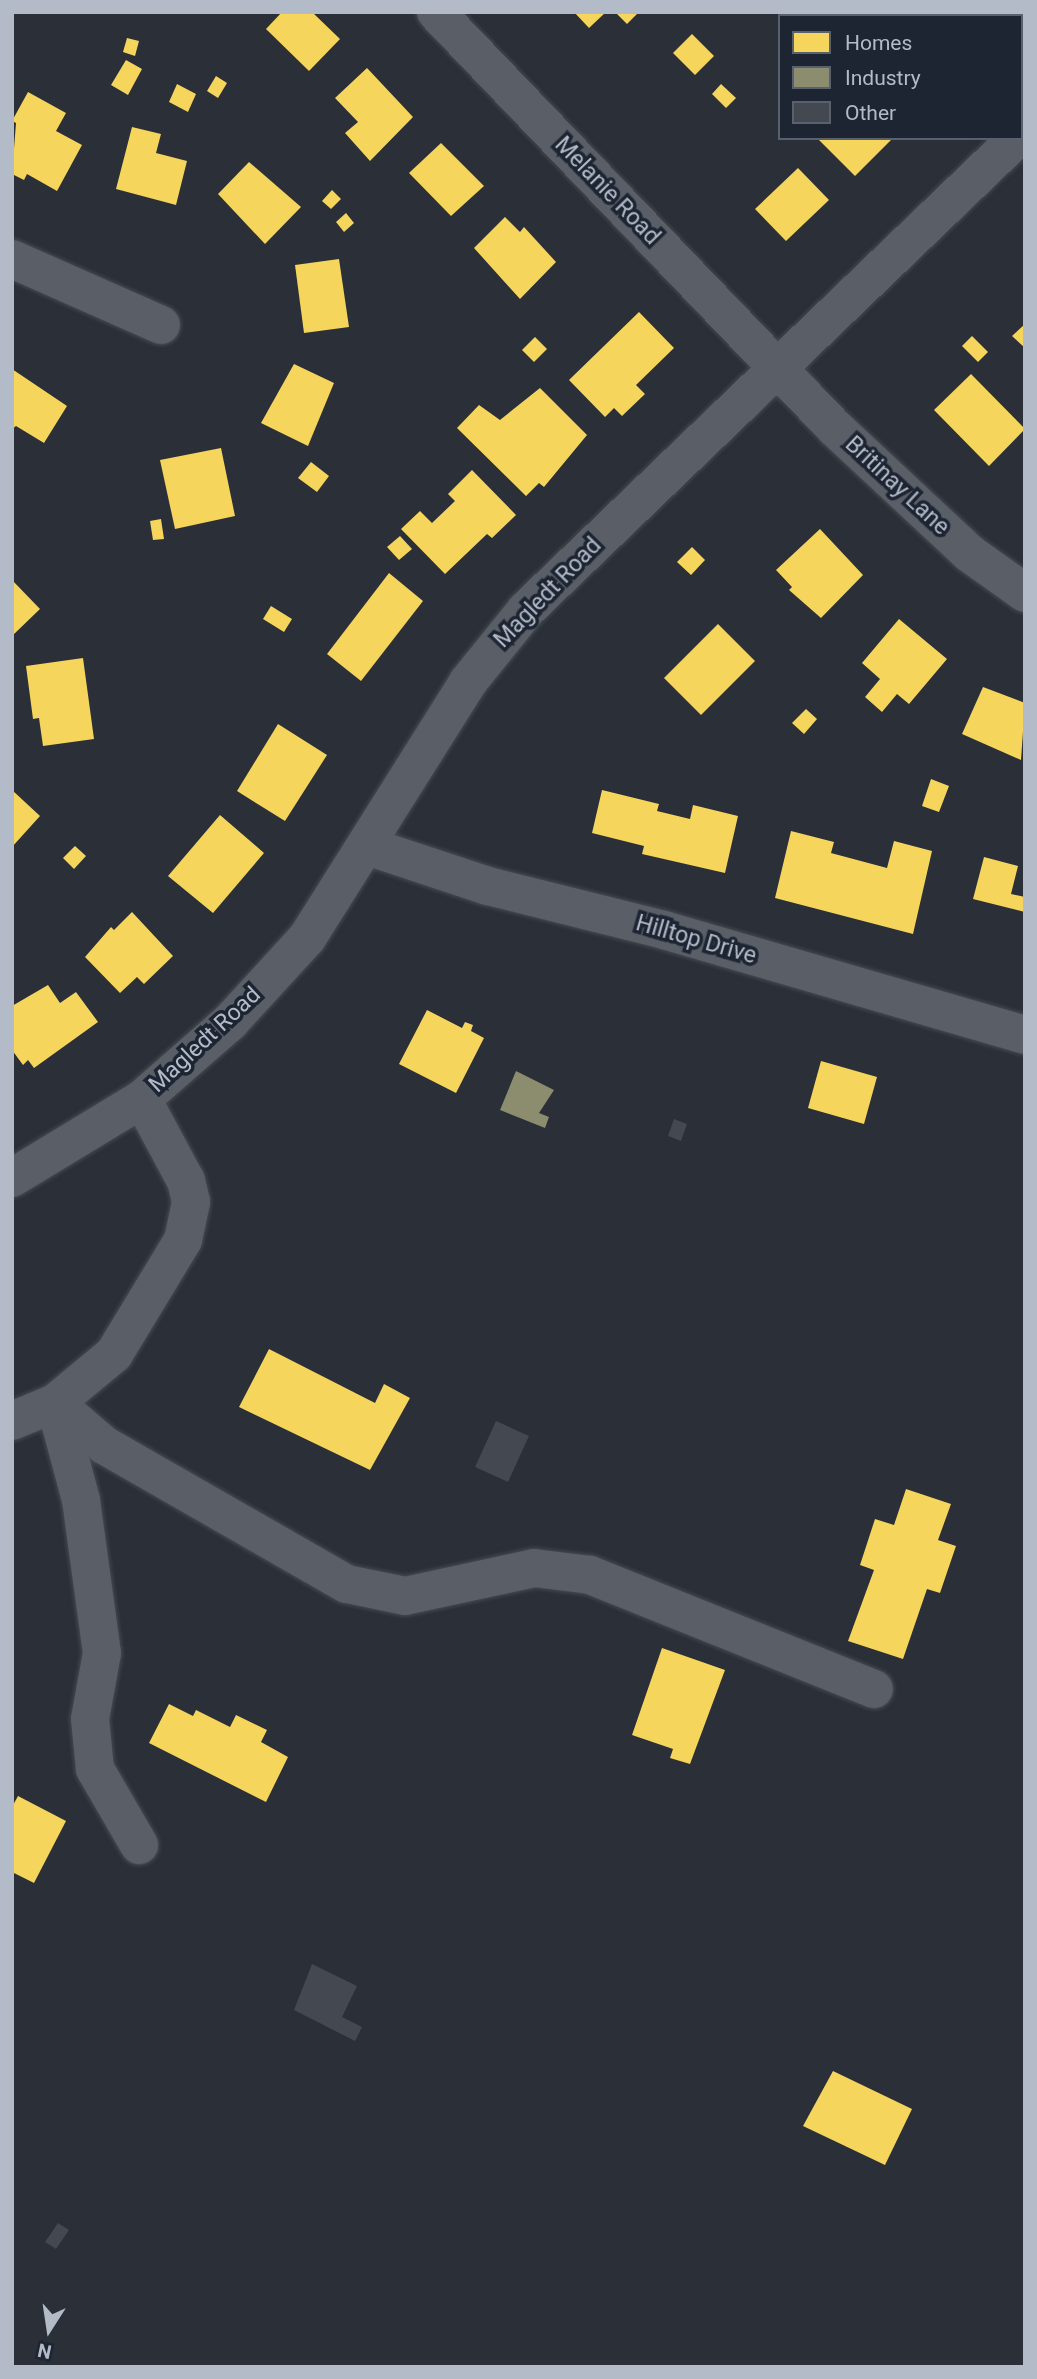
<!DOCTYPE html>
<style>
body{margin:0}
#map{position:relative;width:1037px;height:2379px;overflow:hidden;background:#2a2f38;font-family:Roboto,sans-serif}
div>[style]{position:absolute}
.homes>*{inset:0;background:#f6d55c}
.industry>*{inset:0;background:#8c8c6e}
.building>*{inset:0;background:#444850}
.roads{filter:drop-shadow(0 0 2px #464a51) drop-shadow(0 0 2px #464a51)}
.minor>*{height:38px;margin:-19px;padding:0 19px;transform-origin:19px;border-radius:19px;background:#5a5e66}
span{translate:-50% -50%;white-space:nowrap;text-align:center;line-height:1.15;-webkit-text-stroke:7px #1d2533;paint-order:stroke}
.street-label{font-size:23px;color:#b3bbc9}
.frame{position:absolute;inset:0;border:14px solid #b3bbc9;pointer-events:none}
.legend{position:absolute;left:778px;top:14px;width:245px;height:126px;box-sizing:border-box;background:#1d2533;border:2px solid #59616f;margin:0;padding:9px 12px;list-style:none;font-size:21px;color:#b3bbc9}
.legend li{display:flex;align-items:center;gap:14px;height:35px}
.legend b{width:35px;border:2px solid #59616f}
.north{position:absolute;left:14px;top:2295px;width:70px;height:70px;-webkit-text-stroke:5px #1d2533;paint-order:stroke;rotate:192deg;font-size:19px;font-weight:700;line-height:28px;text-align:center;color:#b3bbc9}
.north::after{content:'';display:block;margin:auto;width:24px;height:32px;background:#b3bbc9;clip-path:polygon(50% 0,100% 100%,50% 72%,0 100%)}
</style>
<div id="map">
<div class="homes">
<i style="clip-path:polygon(282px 12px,312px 12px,340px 39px,309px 71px,266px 29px)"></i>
<i style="clip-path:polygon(574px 12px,606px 12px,589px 28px)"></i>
<i style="clip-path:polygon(615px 12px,639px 12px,627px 24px)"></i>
<i style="clip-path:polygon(692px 34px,714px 56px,695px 75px,673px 53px)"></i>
<i style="clip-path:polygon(127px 38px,139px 41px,135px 56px,123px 52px)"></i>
<i style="clip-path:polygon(126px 60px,142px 69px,128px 95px,111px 85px)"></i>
<i style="clip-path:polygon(367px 68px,413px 117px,370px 161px,345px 133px,358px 122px,335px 98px)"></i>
<i style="clip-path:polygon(216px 76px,227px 83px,218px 98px,207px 91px)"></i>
<i style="clip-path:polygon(177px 84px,196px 94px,188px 112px,169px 102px)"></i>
<i style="clip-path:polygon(721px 84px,736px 98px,726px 108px,712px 94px)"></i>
<i style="clip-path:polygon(28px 92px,66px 113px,56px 131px,82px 145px,57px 191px,27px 174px,24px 180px,12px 174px,16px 123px,12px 121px)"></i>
<i style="clip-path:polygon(132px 127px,161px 134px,156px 153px,187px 161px,176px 205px,116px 189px)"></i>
<i style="clip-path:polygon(817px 138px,893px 138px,855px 176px)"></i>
<i style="clip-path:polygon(441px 143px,484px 186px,451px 216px,409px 173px)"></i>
<i style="clip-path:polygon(249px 162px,301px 207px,265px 244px,218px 194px)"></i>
<i style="clip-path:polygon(798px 168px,829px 200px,786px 241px,755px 209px)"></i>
<i style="clip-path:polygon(332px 190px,341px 199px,331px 209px,322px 201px)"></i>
<i style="clip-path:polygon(346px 213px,354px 223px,344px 232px,336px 222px)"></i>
<i style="clip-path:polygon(505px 217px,520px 232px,524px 227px,556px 262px,520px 299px,474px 248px)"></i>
<i style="clip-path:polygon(339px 259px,349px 327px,304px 333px,295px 265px)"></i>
<i style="clip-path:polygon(639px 312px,674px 348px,636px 385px,645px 394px,622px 416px,614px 408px,605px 417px,569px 380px)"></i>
<i style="clip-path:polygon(1025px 324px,1025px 348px,1012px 336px)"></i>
<i style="clip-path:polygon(972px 336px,988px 352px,978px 362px,962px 346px)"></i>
<i style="clip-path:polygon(535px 337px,547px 349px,534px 362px,522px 350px)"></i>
<i style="clip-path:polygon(294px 364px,334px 383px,308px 446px,261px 423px)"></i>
<i style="clip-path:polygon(12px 369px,67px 406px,44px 443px,16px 426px,12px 429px)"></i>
<i style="clip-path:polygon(971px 374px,1025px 429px,989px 466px,934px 410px)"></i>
<i style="clip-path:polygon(540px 388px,587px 435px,544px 487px,539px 483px,526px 496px,457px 428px,479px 405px,500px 420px)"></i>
<i style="clip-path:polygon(221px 448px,235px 516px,175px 529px,160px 460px)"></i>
<i style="clip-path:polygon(311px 462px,329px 476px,317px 492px,298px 478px)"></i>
<i style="clip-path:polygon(472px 470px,516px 515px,492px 538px,487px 534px,445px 574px,401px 529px,420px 511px,432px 523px,455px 501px,448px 494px)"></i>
<i style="clip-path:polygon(161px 519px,164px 539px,153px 540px,150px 521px)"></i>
<i style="clip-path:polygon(820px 529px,863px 575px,821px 618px,789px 590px,792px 587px,776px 570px)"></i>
<i style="clip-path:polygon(400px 536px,412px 549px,399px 560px,387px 547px)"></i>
<i style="clip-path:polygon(692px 547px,705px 560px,691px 575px,677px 562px)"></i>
<i style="clip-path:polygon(389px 573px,423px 601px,361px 681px,327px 654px)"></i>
<i style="clip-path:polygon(12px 580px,40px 609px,12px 636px)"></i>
<i style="clip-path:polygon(271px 606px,292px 619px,284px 632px,263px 619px)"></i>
<i style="clip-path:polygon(899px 619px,947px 659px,909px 704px,897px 694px,882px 712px,865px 697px,880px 679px,862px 663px)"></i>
<i style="clip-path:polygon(718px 624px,755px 661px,701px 715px,664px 678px)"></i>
<i style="clip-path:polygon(83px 658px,94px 739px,43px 746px,39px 718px,33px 719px,26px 666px)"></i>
<i style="clip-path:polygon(983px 687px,1025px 703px,1021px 760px,962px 734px)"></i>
<i style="clip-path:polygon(806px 709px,817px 719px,804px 734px,792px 723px)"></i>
<i style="clip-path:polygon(278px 724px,327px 755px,285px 821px,237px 791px)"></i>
<i style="clip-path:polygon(931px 779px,949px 786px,939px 812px,922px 806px)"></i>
<i style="clip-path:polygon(12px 790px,40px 816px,12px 847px)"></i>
<i style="clip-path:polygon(602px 790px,659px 804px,657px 811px,690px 819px,693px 805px,738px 816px,725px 873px,642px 854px,644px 846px,592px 833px)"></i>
<i style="clip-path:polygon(220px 815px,264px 853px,213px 913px,168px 876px)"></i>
<i style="clip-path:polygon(791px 831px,834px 842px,831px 853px,887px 868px,894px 841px,932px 851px,913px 934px,775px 898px)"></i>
<i style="clip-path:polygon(75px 846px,86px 856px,74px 869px,63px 858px)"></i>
<i style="clip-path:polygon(984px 857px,1018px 866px,1011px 894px,1025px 897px,1025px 912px,973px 899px)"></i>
<i style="clip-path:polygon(132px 912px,173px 956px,144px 984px,137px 977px,120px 993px,85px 957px,111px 927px,114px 930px)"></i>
<i style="clip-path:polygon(48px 985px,60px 1003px,76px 992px,98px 1022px,34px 1068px,28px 1060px,23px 1065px,12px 1050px,12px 1006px)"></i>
<i style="clip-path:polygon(427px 1010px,462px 1028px,465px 1022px,473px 1025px,471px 1031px,484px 1038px,456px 1093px,399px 1064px)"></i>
<i style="clip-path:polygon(821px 1061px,877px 1077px,864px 1124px,808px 1108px)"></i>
<i style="clip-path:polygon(269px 1349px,375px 1403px,384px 1384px,410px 1398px,370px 1470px,239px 1407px)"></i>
<i style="clip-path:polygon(906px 1489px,951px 1504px,938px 1540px,956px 1546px,940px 1593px,927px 1589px,903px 1659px,848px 1641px,874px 1570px,860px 1565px,875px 1519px,894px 1525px)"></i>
<i style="clip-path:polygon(662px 1648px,725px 1670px,690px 1764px,670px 1758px,673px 1749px,632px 1735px)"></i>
<i style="clip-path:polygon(169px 1704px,193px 1716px,196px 1710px,230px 1727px,236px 1715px,267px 1730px,261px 1742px,288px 1757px,266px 1802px,149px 1743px)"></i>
<i style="clip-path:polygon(18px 1796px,66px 1821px,34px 1883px,12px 1872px,12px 1807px)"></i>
<i style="clip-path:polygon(833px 2071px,912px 2109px,885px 2165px,803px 2126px)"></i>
</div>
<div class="industry">
<i style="clip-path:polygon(516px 1071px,554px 1090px,539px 1113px,549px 1117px,545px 1128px,500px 1110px)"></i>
</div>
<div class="building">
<i style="clip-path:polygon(674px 1119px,687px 1124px,681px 1141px,668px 1136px)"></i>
<i style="clip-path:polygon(496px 1421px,529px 1436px,508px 1482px,475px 1467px)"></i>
<i style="clip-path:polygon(312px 1964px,357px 1986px,342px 2017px,362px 2027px,355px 2041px,294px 2010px)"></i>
<i style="clip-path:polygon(58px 2223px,69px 2230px,56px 2249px,45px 2242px)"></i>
</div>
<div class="roads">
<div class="minor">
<i style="left:436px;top:12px;width:575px;rotate:46.2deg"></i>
<i style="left:834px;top:427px;width:185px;rotate:43deg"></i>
<i style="left:969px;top:553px;width:69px;rotate:35.5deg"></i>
<i style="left:12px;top:259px;width:163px;rotate:23.9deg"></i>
<i style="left:367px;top:846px;width:127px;rotate:18.3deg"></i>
<i style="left:488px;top:886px;width:181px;rotate:14deg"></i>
<i style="left:664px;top:930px;width:376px;rotate:16.2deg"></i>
<i style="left:12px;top:1178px;width:152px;rotate:-31.3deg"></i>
<i style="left:142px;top:1099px;width:117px;rotate:-41.2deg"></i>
<i style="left:230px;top:1022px;width:114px;rotate:-47.5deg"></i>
<i style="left:307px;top:938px;width:302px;rotate:-57.8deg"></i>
<i style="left:468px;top:682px;width:92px;rotate:-51.1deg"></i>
<i style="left:526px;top:610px;width:681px;rotate:-43.87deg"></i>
<i style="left:55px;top:1403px;width:65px;rotate:40.6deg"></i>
<i style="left:104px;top:1445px;width:280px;rotate:29.8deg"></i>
<i style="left:347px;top:1584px;width:59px;rotate:11.7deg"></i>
<i style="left:405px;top:1596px;width:132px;rotate:-12.2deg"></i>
<i style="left:534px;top:1568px;width:56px;rotate:7.1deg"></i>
<i style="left:590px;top:1575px;width:306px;rotate:21.9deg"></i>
<i style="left:55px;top:1403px;width:100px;rotate:75deg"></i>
<i style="left:81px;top:1500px;width:154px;rotate:82.2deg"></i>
<i style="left:102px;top:1653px;width:67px;rotate:100.3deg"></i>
<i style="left:90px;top:1719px;width:50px;rotate:84.3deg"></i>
<i style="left:95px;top:1769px;width:88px;rotate:59.9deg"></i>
<i style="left:12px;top:1421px;width:47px;rotate:-22.7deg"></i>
<i style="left:55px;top:1403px;width:77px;rotate:-39.7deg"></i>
<i style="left:114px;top:1354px;width:133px;rotate:-58.8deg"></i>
<i style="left:183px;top:1240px;width:39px;rotate:-78deg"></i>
<i style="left:191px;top:1202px;width:22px;rotate:-103deg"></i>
<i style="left:186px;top:1181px;width:93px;rotate:-118.2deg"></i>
</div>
</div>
<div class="street-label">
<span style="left:607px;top:191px;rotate:46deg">Melanie Road</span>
<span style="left:897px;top:486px;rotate:43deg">Britinay Lane</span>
<span style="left:548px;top:593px;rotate:-46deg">Magledt Road</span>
<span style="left:696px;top:940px;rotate:16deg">Hilltop Drive</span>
<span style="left:205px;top:1040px;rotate:-43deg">Magledt Road</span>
</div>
<div class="frame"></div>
<ul class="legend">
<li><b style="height:19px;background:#f6d55c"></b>Homes</li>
<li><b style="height:19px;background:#8c8c6e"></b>Industry</li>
<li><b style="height:19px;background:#444850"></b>Other</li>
</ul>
<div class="north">N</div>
</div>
